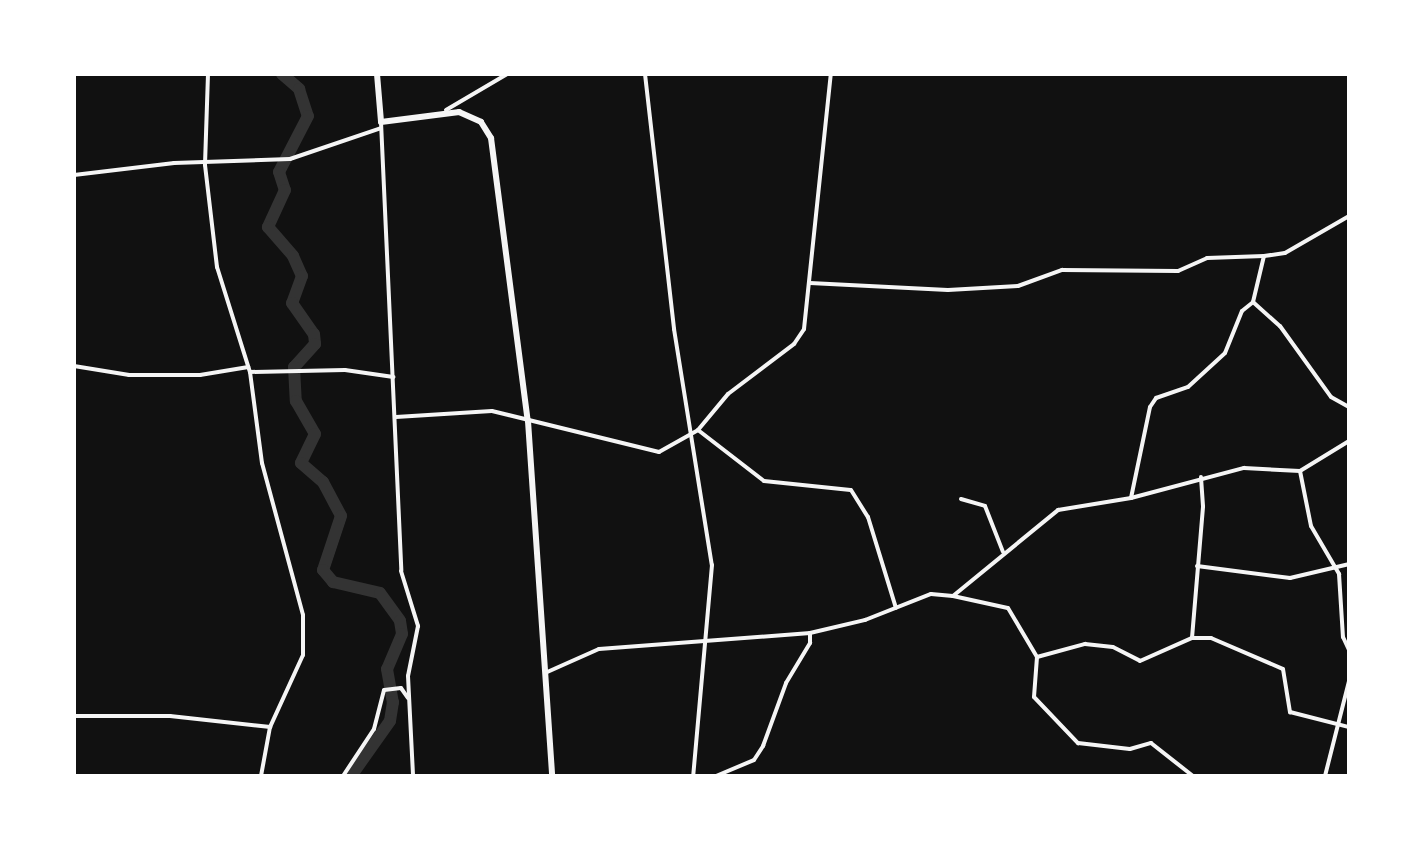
<!DOCTYPE html>
<style>
body{margin:0}
#map{position:relative;width:1423px;height:850px;overflow:hidden;background:#111;font-family:Signika,sans-serif}
div>[style]{position:absolute}
.river>*{height:12px;margin:-6px;padding:0 6px;transform-origin:6px;border-radius:6px;background:#333}
.minor>*{height:4px;margin:-2px;padding:0 2px;transform-origin:2px;border-radius:2px;background:#f5f5f5}
.primary>*{height:6px;margin:-3px;padding:0 3px;transform-origin:3px;border-radius:3px;background:#f5f5f5}
span{translate:-50% -50%;white-space:nowrap;text-align:center;line-height:1.15;-webkit-text-stroke:6px #fff;paint-order:stroke}
.frame{position:absolute;inset:0;border:76px solid #fff;pointer-events:none}
</style>
<div id="map">
<div class="river">
<i style="left:282px;top:74px;width:23px;rotate:41deg"></i>
<i style="left:299px;top:89px;width:28px;rotate:72deg"></i>
<i style="left:308px;top:116px;width:63px;rotate:117.4deg"></i>
<i style="left:279px;top:172px;width:19px;rotate:72deg"></i>
<i style="left:285px;top:190px;width:41px;rotate:114.7deg"></i>
<i style="left:268px;top:227px;width:38px;rotate:49deg"></i>
<i style="left:293px;top:256px;width:22px;rotate:66deg"></i>
<i style="left:302px;top:276px;width:29px;rotate:110deg"></i>
<i style="left:292px;top:303px;width:38px;rotate:55deg"></i>
<i style="left:314px;top:334px;width:10px;rotate:84deg"></i>
<i style="left:315px;top:344px;width:31px;rotate:132deg"></i>
<i style="left:294px;top:367px;width:34px;rotate:87deg"></i>
<i style="left:296px;top:401px;width:38px;rotate:60deg"></i>
<i style="left:315px;top:434px;width:32px;rotate:116deg"></i>
<i style="left:301px;top:463px;width:29px;rotate:41deg"></i>
<i style="left:323px;top:482px;width:38px;rotate:62deg"></i>
<i style="left:341px;top:516px;width:57px;rotate:108.4deg"></i>
<i style="left:323px;top:570px;width:16px;rotate:50deg"></i>
<i style="left:333px;top:582px;width:48px;rotate:13.2deg"></i>
<i style="left:380px;top:593px;width:34px;rotate:54deg"></i>
<i style="left:400px;top:621px;width:13px;rotate:81deg"></i>
<i style="left:402px;top:634px;width:38px;rotate:113deg"></i>
<i style="left:387px;top:669px;width:34px;rotate:80deg"></i>
<i style="left:393px;top:702px;width:19px;rotate:99deg"></i>
<i style="left:390px;top:721px;width:67px;rotate:125.3deg"></i>
</div>
<div class="minor">
<i style="left:208px;top:74px;width:91px;rotate:91.9deg"></i>
<i style="left:205px;top:165px;width:103px;rotate:83.3deg"></i>
<i style="left:217px;top:267px;width:110px;rotate:72.6deg"></i>
<i style="left:250px;top:372px;width:92px;rotate:82.5deg"></i>
<i style="left:262px;top:463px;width:157px;rotate:74.9deg"></i>
<i style="left:303px;top:615px;width:40px;rotate:90deg"></i>
<i style="left:303px;top:655px;width:79px;rotate:114.6deg"></i>
<i style="left:270px;top:727px;width:50px;rotate:100.4deg"></i>
<i style="left:645px;top:74px;width:257px;rotate:83.5deg"></i>
<i style="left:674px;top:329px;width:239px;rotate:80.9deg"></i>
<i style="left:712px;top:565px;width:212px;rotate:95.1deg"></i>
<i style="left:446px;top:110px;width:71px;rotate:-30.5deg"></i>
<i style="left:381px;top:122px;width:449px;rotate:87.4deg"></i>
<i style="left:401px;top:571px;width:58px;rotate:72.8deg"></i>
<i style="left:418px;top:626px;width:51px;rotate:101.3deg"></i>
<i style="left:408px;top:676px;width:100px;rotate:87.1deg"></i>
<i style="left:74px;top:175px;width:101px;rotate:-6.8deg"></i>
<i style="left:174px;top:163px;width:116px;rotate:-2deg"></i>
<i style="left:290px;top:159px;width:96px;rotate:-18.8deg"></i>
<i style="left:810px;top:283px;width:138px;rotate:2.9deg"></i>
<i style="left:948px;top:290px;width:70px;rotate:-3.3deg"></i>
<i style="left:1018px;top:286px;width:47px;rotate:-20deg"></i>
<i style="left:1062px;top:270px;width:116px;rotate:0.5deg"></i>
<i style="left:1178px;top:271px;width:32px;rotate:-24deg"></i>
<i style="left:1207px;top:258px;width:57px;rotate:-2deg"></i>
<i style="left:1253px;top:302px;width:36px;rotate:42deg"></i>
<i style="left:1280px;top:326px;width:87px;rotate:54.3deg"></i>
<i style="left:1331px;top:397px;width:21px;rotate:29deg"></i>
<i style="left:74px;top:366px;width:56px;rotate:9.3deg"></i>
<i style="left:129px;top:375px;width:71px"></i>
<i style="left:200px;top:375px;width:49px;rotate:-9.5deg"></i>
<i style="left:250px;top:372px;width:95px;rotate:-1.2deg"></i>
<i style="left:345px;top:370px;width:49px;rotate:8.3deg"></i>
<i style="left:396px;top:417px;width:96px;rotate:-3.6deg"></i>
<i style="left:492px;top:411px;width:172px;rotate:13.8deg"></i>
<i style="left:659px;top:452px;width:45px;rotate:-29.4deg"></i>
<i style="left:698px;top:430px;width:47px;rotate:-50.2deg"></i>
<i style="left:728px;top:394px;width:83px;rotate:-37.1deg"></i>
<i style="left:794px;top:344px;width:18px;rotate:-56deg"></i>
<i style="left:804px;top:329px;width:256px;rotate:-84deg"></i>
<i style="left:698px;top:430px;width:83px;rotate:37.7deg"></i>
<i style="left:764px;top:481px;width:87px;rotate:5.9deg"></i>
<i style="left:851px;top:490px;width:32px;rotate:58deg"></i>
<i style="left:868px;top:517px;width:95px;rotate:72.9deg"></i>
<i style="left:1300px;top:471px;width:56px;rotate:78.7deg"></i>
<i style="left:1311px;top:526px;width:56px;rotate:59.7deg"></i>
<i style="left:1339px;top:574px;width:63px;rotate:86.4deg"></i>
<i style="left:1343px;top:637px;width:14px;rotate:65deg"></i>
<i style="left:1131px;top:498px;width:93px;rotate:-78.2deg"></i>
<i style="left:1150px;top:407px;width:11px;rotate:-56deg"></i>
<i style="left:1156px;top:398px;width:34px;rotate:-19deg"></i>
<i style="left:1188px;top:387px;width:50px;rotate:-42.6deg"></i>
<i style="left:1225px;top:353px;width:45px;rotate:-68deg"></i>
<i style="left:1242px;top:311px;width:14px;rotate:-39deg"></i>
<i style="left:1253px;top:302px;width:47px;rotate:-76.6deg"></i>
<i style="left:1264px;top:256px;width:21px;rotate:-8deg"></i>
<i style="left:1285px;top:253px;width:74px;rotate:-30deg"></i>
<i style="left:961px;top:499px;width:25px;rotate:16deg"></i>
<i style="left:985px;top:506px;width:49px;rotate:68.6deg"></i>
<i style="left:1197px;top:566px;width:94px;rotate:7.4deg"></i>
<i style="left:1290px;top:578px;width:61px;rotate:-13.3deg"></i>
<i style="left:953px;top:596px;width:56px;rotate:12.3deg"></i>
<i style="left:1008px;top:608px;width:57px;rotate:59.4deg"></i>
<i style="left:1037px;top:657px;width:40px;rotate:94.3deg"></i>
<i style="left:1034px;top:697px;width:64px;rotate:46.3deg"></i>
<i style="left:1078px;top:743px;width:52px;rotate:6.6deg"></i>
<i style="left:1130px;top:749px;width:22px;rotate:-16deg"></i>
<i style="left:1151px;top:743px;width:53px;rotate:38.2deg"></i>
<i style="left:1192px;top:638px;width:132px;rotate:-85.2deg"></i>
<i style="left:1203px;top:506px;width:29px;rotate:-94deg"></i>
<i style="left:1037px;top:657px;width:50px;rotate:-15.2deg"></i>
<i style="left:1085px;top:644px;width:28px;rotate:6deg"></i>
<i style="left:1113px;top:647px;width:30px;rotate:27deg"></i>
<i style="left:1140px;top:661px;width:57px;rotate:-23.9deg"></i>
<i style="left:1192px;top:638px;width:19px"></i>
<i style="left:1211px;top:638px;width:78px;rotate:23.3deg"></i>
<i style="left:1283px;top:669px;width:44px;rotate:80.8deg"></i>
<i style="left:1290px;top:712px;width:61px;rotate:14.3deg"></i>
<i style="left:545px;top:673px;width:59px;rotate:-24deg"></i>
<i style="left:599px;top:649px;width:212px;rotate:-4.3deg"></i>
<i style="left:810px;top:633px;width:57px;rotate:-13.3deg"></i>
<i style="left:865px;top:620px;width:71px;rotate:-21.5deg"></i>
<i style="left:931px;top:594px;width:22px;rotate:5deg"></i>
<i style="left:953px;top:596px;width:136px;rotate:-39.3deg"></i>
<i style="left:1058px;top:510px;width:74px;rotate:-9.3deg"></i>
<i style="left:1131px;top:498px;width:117px;rotate:-14.9deg"></i>
<i style="left:1244px;top:468px;width:56px;rotate:3.1deg"></i>
<i style="left:1300px;top:471px;width:57px;rotate:-31.5deg"></i>
<i style="left:74px;top:716px;width:96px"></i>
<i style="left:170px;top:716px;width:101px;rotate:6.3deg"></i>
<i style="left:343px;top:776px;width:56px;rotate:-56.6deg"></i>
<i style="left:374px;top:729px;width:40px;rotate:-75.6deg"></i>
<i style="left:384px;top:690px;width:17px;rotate:-7deg"></i>
<i style="left:401px;top:688px;width:12px;rotate:55deg"></i>
<i style="left:716px;top:776px;width:41px;rotate:-22.8deg"></i>
<i style="left:754px;top:760px;width:17px;rotate:-57deg"></i>
<i style="left:763px;top:746px;width:67px;rotate:-69.9deg"></i>
<i style="left:786px;top:683px;width:47px;rotate:-59deg"></i>
<i style="left:810px;top:643px;width:10px;rotate:-90deg"></i>
<i style="left:1325px;top:776px;width:98px;rotate:-75.8deg"></i>
</div>
<div class="primary">
<i style="left:377px;top:74px;width:48px;rotate:85.2deg"></i>
<i style="left:381px;top:122px;width:79px;rotate:-7.3deg"></i>
<i style="left:459px;top:112px;width:24px;rotate:24deg"></i>
<i style="left:481px;top:122px;width:19px;rotate:58deg"></i>
<i style="left:491px;top:138px;width:285px;rotate:82.6deg"></i>
<i style="left:528px;top:421px;width:356px;rotate:86.1deg"></i>
</div>
<div class="frame"></div>
</div>
